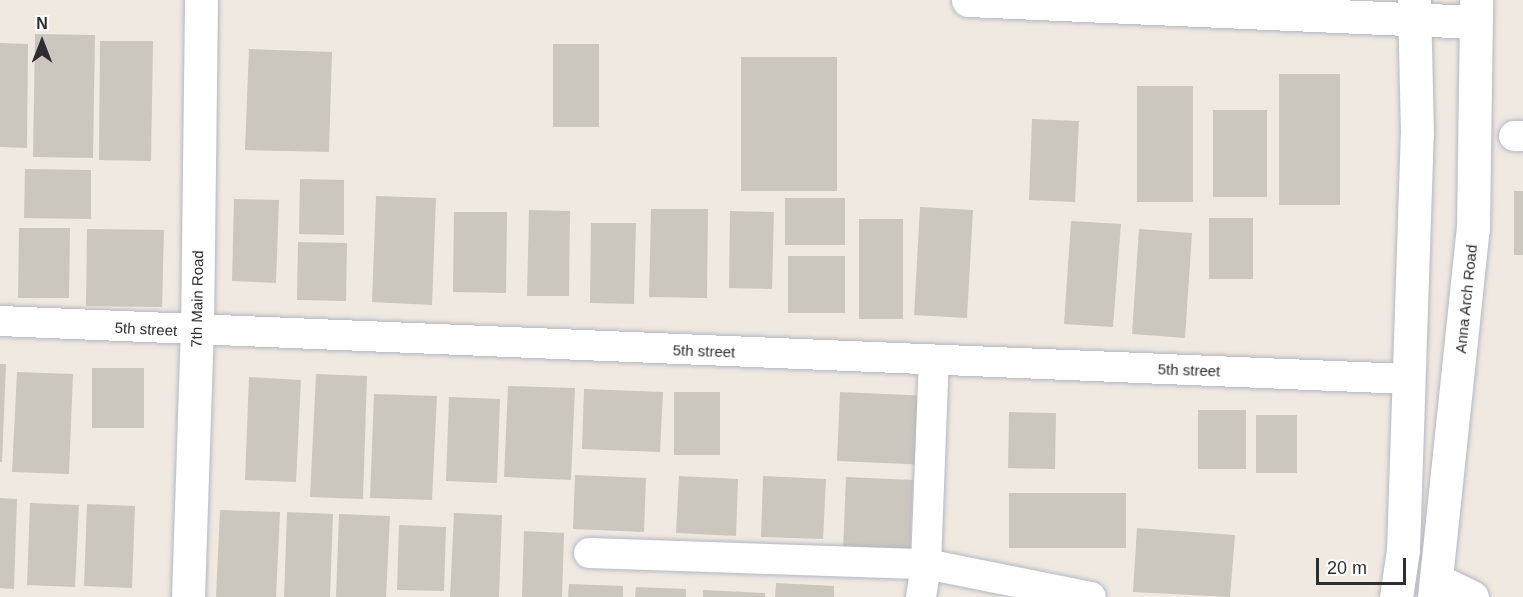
<!DOCTYPE html>
<style>
body{margin:0}
#map{position:relative;width:1523px;height:597px;overflow:hidden;background:#efe9e1;font-family:Arial,sans-serif}
div>[style]{position:absolute}
.building>*{inset:0;background:#cbc7bf}
.roads{filter:drop-shadow(0 0 2px #b4b7c1) drop-shadow(0 0 2px #b4b7c1)}
.street>*{height:30px;margin:-15px;padding:0 15px;transform-origin:15px;border-radius:15px;background:#fff}
.secondary>*{height:33px;margin:-16.5px;padding:0 16.5px;transform-origin:16.5px;border-radius:16.5px;background:#fff}
span{translate:-50% -50%;white-space:nowrap;text-align:center;line-height:1.15;-webkit-text-stroke:5px #fff;paint-order:stroke}
.street-label{font-size:15px;color:#2e2e2e}
.north{position:absolute;left:12px;top:12px;width:60px;height:60px;-webkit-text-stroke:4px #fff;paint-order:stroke;rotate:0deg;font-size:16px;font-weight:700;line-height:24px;text-align:center;color:#2e2e2e}
.north::after{content:'';display:block;margin:auto;width:21px;height:27px;background:#2e2e2e;clip-path:polygon(50% 0,100% 100%,50% 72%,0 100%)}
.scale{position:absolute;left:1316px;top:558px;width:90px;height:27px;box-sizing:border-box;border:3px solid #2e2e2e;border-top:0;padding-left:8px;font-size:18px;line-height:21px;white-space:nowrap;color:#2e2e2e;-webkit-text-stroke:4px #fff;paint-order:stroke}
</style>
<div id="map">
<div class="building">
<i style="clip-path:polygon(35px 34px,95px 35px,93px 158px,33px 157px)"></i>
<i style="clip-path:polygon(100px 41px,153px 41px,151px 161px,99px 160px)"></i>
<i style="clip-path:polygon(0 43px,28px 44px,27px 148px,0 147px)"></i>
<i style="clip-path:polygon(553px 44px,599px 44px,599px 127px,553px 127px)"></i>
<i style="clip-path:polygon(249px 49px,332px 52px,329px 152px,245px 150px)"></i>
<i style="clip-path:polygon(741px 57px,837px 57px,837px 191px,741px 191px)"></i>
<i style="clip-path:polygon(1279px 74px,1340px 74px,1340px 205px,1279px 205px)"></i>
<i style="clip-path:polygon(1137px 86px,1193px 86px,1193px 202px,1137px 202px)"></i>
<i style="clip-path:polygon(1213px 110px,1267px 110px,1267px 197px,1213px 197px)"></i>
<i style="clip-path:polygon(1032px 119px,1079px 121px,1075px 202px,1029px 200px)"></i>
<i style="clip-path:polygon(25px 169px,91px 170px,91px 219px,24px 218px)"></i>
<i style="clip-path:polygon(300px 179px,344px 180px,344px 235px,299px 234px)"></i>
<i style="clip-path:polygon(1514px 191px,1523px 191px,1523px 255px,1514px 255px)"></i>
<i style="clip-path:polygon(376px 196px,436px 198px,432px 305px,372px 302px)"></i>
<i style="clip-path:polygon(785px 198px,845px 198px,845px 245px,785px 245px)"></i>
<i style="clip-path:polygon(234px 199px,279px 200px,276px 283px,232px 281px)"></i>
<i style="clip-path:polygon(920px 207px,973px 210px,967px 318px,914px 315px)"></i>
<i style="clip-path:polygon(651px 209px,708px 209px,707px 298px,649px 297px)"></i>
<i style="clip-path:polygon(529px 210px,570px 211px,569px 296px,527px 296px)"></i>
<i style="clip-path:polygon(730px 211px,774px 212px,772px 289px,729px 288px)"></i>
<i style="clip-path:polygon(454px 212px,507px 212px,506px 293px,453px 292px)"></i>
<i style="clip-path:polygon(1209px 218px,1253px 218px,1253px 279px,1209px 279px)"></i>
<i style="clip-path:polygon(859px 219px,903px 219px,903px 319px,859px 319px)"></i>
<i style="clip-path:polygon(1071px 221px,1121px 224px,1113px 327px,1064px 324px)"></i>
<i style="clip-path:polygon(591px 223px,636px 223px,634px 304px,590px 303px)"></i>
<i style="clip-path:polygon(19px 228px,70px 228px,69px 298px,18px 298px)"></i>
<i style="clip-path:polygon(87px 229px,164px 230px,162px 307px,86px 306px)"></i>
<i style="clip-path:polygon(1139px 229px,1192px 233px,1185px 338px,1132px 334px)"></i>
<i style="clip-path:polygon(298px 242px,347px 243px,346px 301px,297px 300px)"></i>
<i style="clip-path:polygon(788px 256px,845px 256px,845px 313px,788px 313px)"></i>
<i style="clip-path:polygon(0 364px,6px 364px,2px 462px,0 462px)"></i>
<i style="clip-path:polygon(92px 368px,144px 368px,144px 428px,92px 428px)"></i>
<i style="clip-path:polygon(17px 372px,73px 374px,69px 474px,12px 472px)"></i>
<i style="clip-path:polygon(316px 374px,367px 376px,363px 499px,310px 497px)"></i>
<i style="clip-path:polygon(249px 377px,301px 380px,296px 482px,245px 480px)"></i>
<i style="clip-path:polygon(508px 386px,575px 388px,571px 480px,504px 477px)"></i>
<i style="clip-path:polygon(584px 389px,663px 392px,660px 452px,582px 449px)"></i>
<i style="clip-path:polygon(674px 392px,720px 392px,720px 455px,674px 455px)"></i>
<i style="clip-path:polygon(840px 392px,932px 396px,929px 465px,837px 461px)"></i>
<i style="clip-path:polygon(374px 394px,437px 396px,432px 500px,370px 498px)"></i>
<i style="clip-path:polygon(449px 397px,500px 399px,497px 483px,446px 481px)"></i>
<i style="clip-path:polygon(1198px 410px,1246px 410px,1246px 469px,1198px 469px)"></i>
<i style="clip-path:polygon(1009px 412px,1056px 413px,1055px 469px,1008px 468px)"></i>
<i style="clip-path:polygon(1256px 415px,1297px 415px,1297px 473px,1256px 473px)"></i>
<i style="clip-path:polygon(575px 475px,646px 478px,644px 532px,573px 529px)"></i>
<i style="clip-path:polygon(679px 476px,738px 479px,736px 536px,676px 533px)"></i>
<i style="clip-path:polygon(763px 476px,826px 479px,823px 539px,761px 537px)"></i>
<i style="clip-path:polygon(846px 477px,913px 480px,910px 554px,843px 551px)"></i>
<i style="clip-path:polygon(1009px 493px,1126px 493px,1126px 548px,1009px 548px)"></i>
<i style="clip-path:polygon(0 498px,17px 499px,14px 589px,0 588px)"></i>
<i style="clip-path:polygon(30px 503px,79px 505px,75px 587px,27px 585px)"></i>
<i style="clip-path:polygon(87px 504px,135px 506px,132px 588px,84px 586px)"></i>
<i style="clip-path:polygon(220px 510px,280px 512px,276px 597px,216px 597px)"></i>
<i style="clip-path:polygon(287px 512px,333px 514px,330px 597px,284px 597px)"></i>
<i style="clip-path:polygon(454px 513px,502px 515px,499px 597px,450px 597px)"></i>
<i style="clip-path:polygon(339px 514px,390px 516px,386px 597px,336px 597px)"></i>
<i style="clip-path:polygon(399px 525px,446px 527px,444px 591px,397px 590px)"></i>
<i style="clip-path:polygon(1137px 528px,1235px 535px,1230px 597px,1133px 592px)"></i>
<i style="clip-path:polygon(524px 531px,564px 533px,562px 597px,522px 597px)"></i>
<i style="clip-path:polygon(776px 583px,834px 586px,834px 597px,775px 597px)"></i>
<i style="clip-path:polygon(569px 584px,623px 586px,623px 597px,568px 597px)"></i>
<i style="clip-path:polygon(636px 587px,686px 589px,686px 597px,635px 597px)"></i>
<i style="clip-path:polygon(703px 590px,765px 593px,765px 597px,703px 597px)"></i>
</div>
<div class="roads">
<div class="street">
<i style="left:1514px;top:136px;width:9px"></i>
<i style="left:0;top:321px;width:1409px;rotate:2.36deg"></i>
<i style="left:589px;top:553px;width:337px;rotate:1.9deg"></i>
<i style="left:926px;top:564px;width:168px;rotate:11.3deg"></i>
<i style="left:921px;top:597px;width:33px;rotate:-81deg"></i>
<i style="left:926px;top:564px;width:204px;rotate:-87.8deg"></i>
</div>
<div class="secondary">
<i style="left:968px;top:0;width:508px;rotate:2.48deg"></i>
<i style="left:1437px;top:580px;width:39px;rotate:26deg"></i>
<i style="left:188px;top:597px;width:266px;rotate:-88.1deg"></i>
<i style="left:197px;top:331px;width:331px;rotate:-89.3deg"></i>
<i style="left:1396px;top:597px;width:48px;rotate:-81.5deg"></i>
<i style="left:1403px;top:550px;width:416px;rotate:-88.1deg"></i>
<i style="left:1417px;top:134px;width:134px;rotate:-91.3deg"></i>
<i style="left:1434px;top:597px;width:370px;rotate:-84deg"></i>
<i style="left:1473px;top:229px;width:229px;rotate:-89.2deg"></i>
</div>
</div>
<div class="street-label">
<span style="left:197px;top:299px;rotate:-89deg">7th Main Road</span>
<span style="left:1466px;top:299px;rotate:-84deg">Anna Arch Road</span>
<span style="left:146px;top:329px;rotate:3deg">5th street</span>
<span style="left:704px;top:351px;rotate:2deg">5th street</span>
<span style="left:1189px;top:370px;rotate:2deg">5th street</span>
</div>
<div class="north">N</div>
<div class="scale">20 m</div>
</div>
